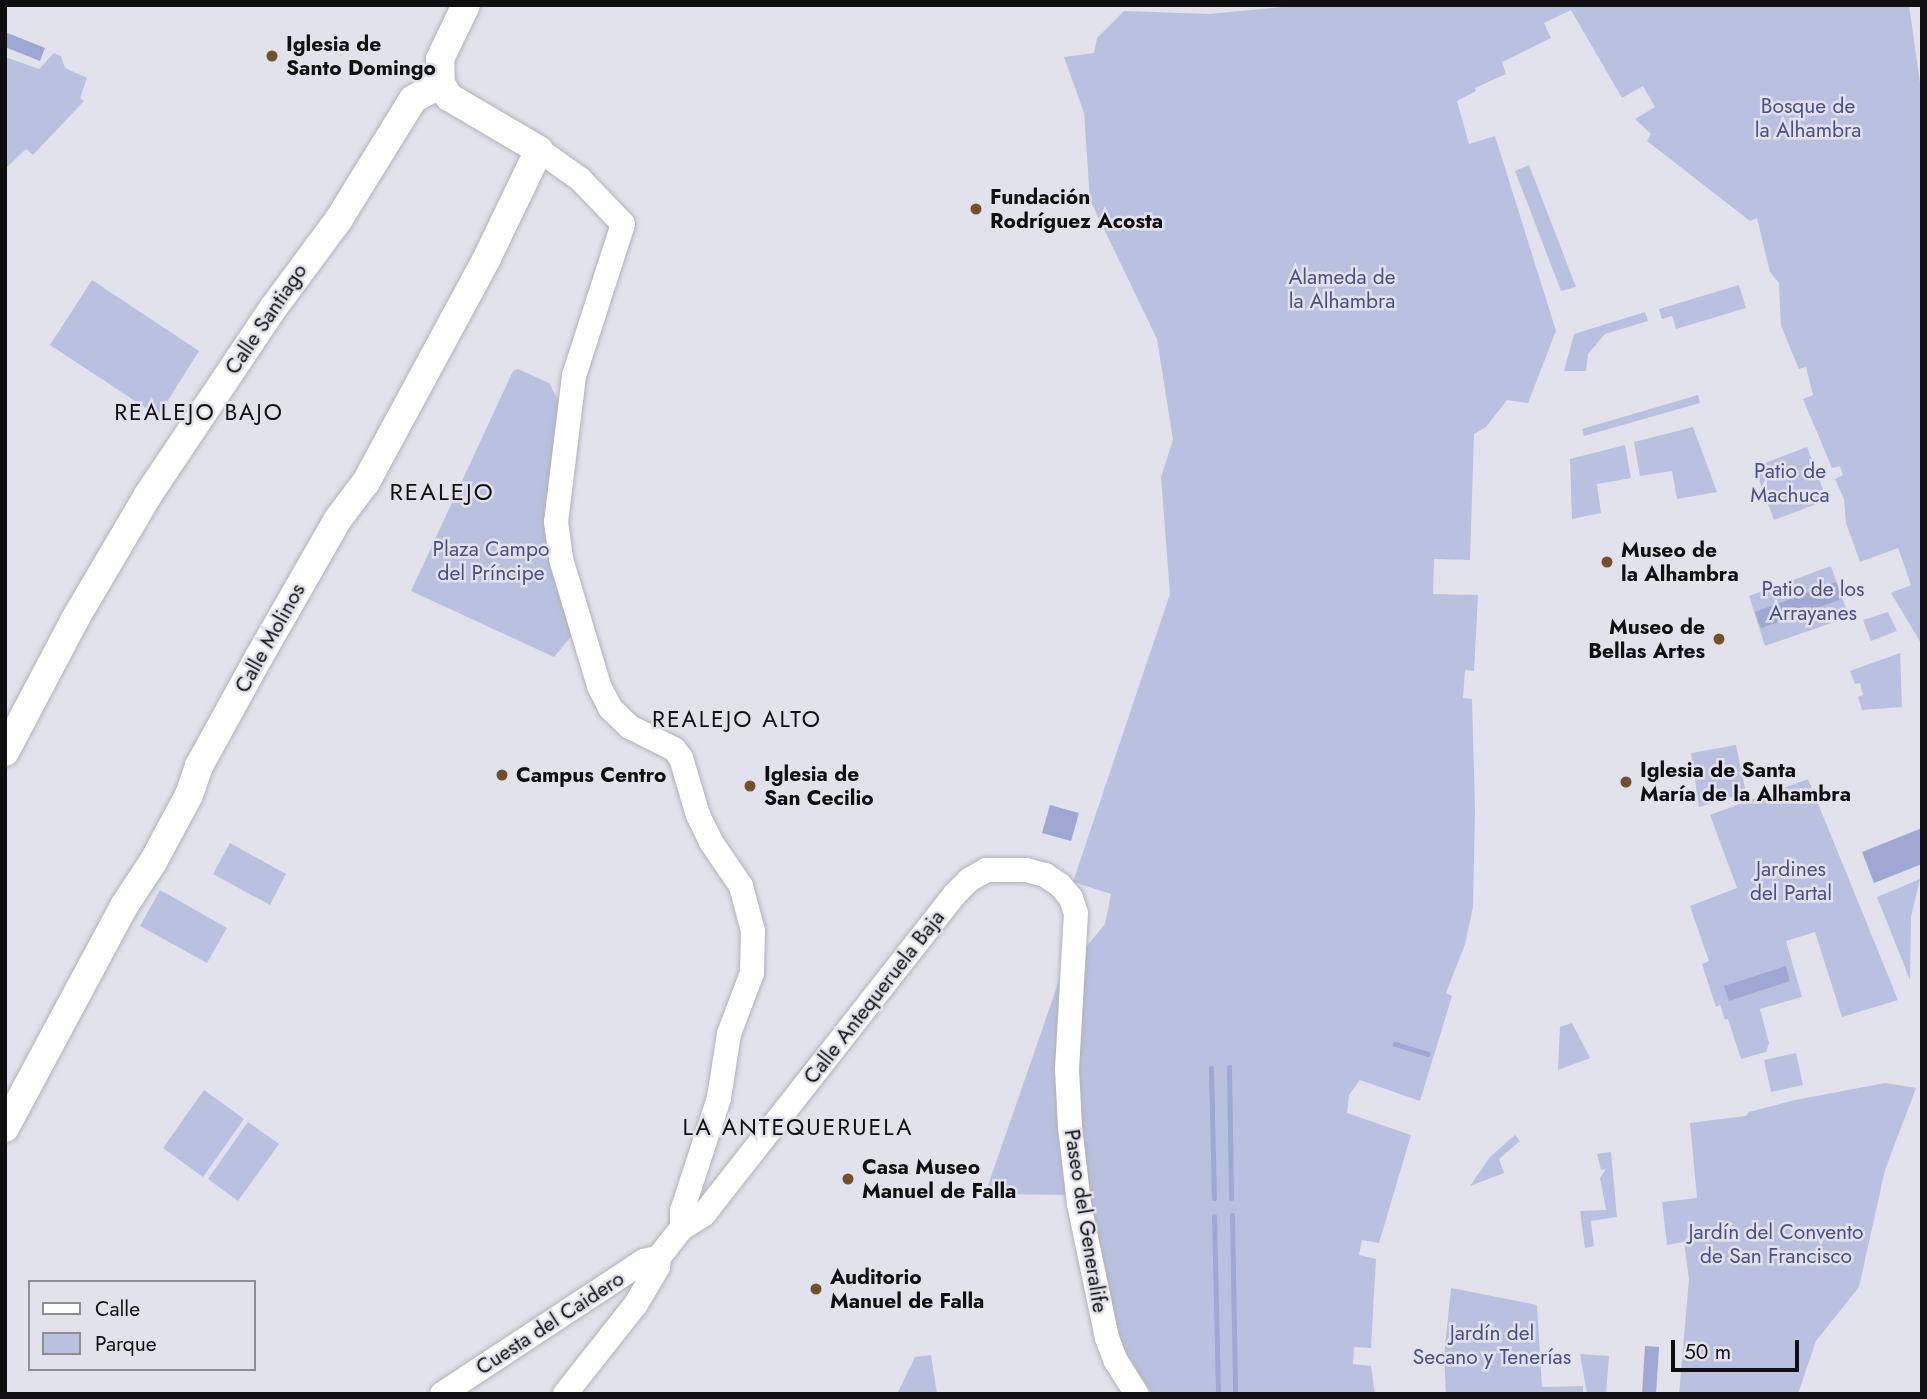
<!DOCTYPE html>
<meta charset="utf-8">
<style>
body{margin:0}
#map{position:relative;width:1927px;height:1399px;overflow:hidden;background:#e1e2eb;font-family:Jost,sans-serif}
div>[style]{position:absolute}
.green>*{inset:0;background:#bac1e0}
.water>*{inset:0;background:#9fa7d3}
.stream>*{height:5px;margin:-2.5px;padding:0 2.5px;transform-origin:2.5px;border-radius:2.5px;background:#9fa7d3}
.roads{filter:drop-shadow(0 0 2px #b0b2ba) drop-shadow(0 0 2px #b0b2ba)}
.tertiary>*{height:24px;margin:-12px;padding:0 12px;transform-origin:12px;border-radius:12px;background:#fff}
.secondary>*{height:28px;margin:-14px;padding:0 14px;transform-origin:14px;border-radius:14px;background:#fff}
.dots>*{width:19px;height:19px;translate:-50% -50%;box-sizing:border-box;border:4px solid #e1e2eb;border-radius:50%}
span{translate:-50% -50%;white-space:nowrap;text-align:center;line-height:1.15;-webkit-text-stroke:5px #e1e2eb;paint-order:stroke}
.poi-label{font-size:21px;color:#0f0f12;font-weight:700}
.left{translate:0 -50%;text-align:left}
.right{translate:-100% -50%;text-align:right}
.park-label{font-size:21px;color:#484f89}
.street-label{font-size:21px;color:#0f0f12}
.neighbourhood-label{font-size:23px;color:#0f0f12;letter-spacing:2px}
.quarter-label{font-size:24px;color:#0f0f12;letter-spacing:2px}
.frame{position:absolute;inset:0;border:7px solid #0f0f12;pointer-events:none}
.legend{position:absolute;left:28px;top:1280px;width:228px;height:91px;box-sizing:border-box;background:#e1e2eb;border:2px solid #8d8e94;margin:0;padding:9px 12px;list-style:none;font-size:21px;color:#0f0f12}
.legend li{display:flex;align-items:center;gap:14px;height:35px}
.legend b{width:35px;border:2px solid #8d8e94}
.scale{position:absolute;left:1671px;top:1340px;width:128px;height:32px;box-sizing:border-box;border:4px solid #0f0f12;border-top:0;padding-left:9px;font-size:21px;line-height:24px;white-space:nowrap;color:#0f0f12;-webkit-text-stroke:5px #e1e2eb;paint-order:stroke}
</style>
<div id="map">
<div class="green">
<i style="clip-path:polygon(1303px 5px,1909px 5px,1922px 97px,1922px 645px,1891px 593px,1911px 585px,1898px 548px,1860px 562px,1846px 523px,1844px 499px,1835px 479px,1843px 475px,1840px 466px,1832px 468px,1803px 399px,1813px 395px,1806px 367px,1799px 369px,1781px 326px,1779px 283px,1770px 272px,1757px 218px,1750px 221px,1647px 141px,1651px 134px,1635px 119px,1655px 107px,1643px 86px,1622px 98px,1571px 10px,1544px 23px,1551px 38px,1502px 62px,1506px 74px,1475px 88px,1476px 91px,1457px 101px,1469px 144px,1495px 136px,1556px 331px,1528px 403px,1507px 400px,1486px 427px,1474px 434px,1470px 560px,1434px 559px,1433px 594px,1478px 595px,1474px 671px,1465px 670px,1463px 698px,1472px 699px,1475px 809px,1473px 907px,1465px 944px,1446px 993px,1452px 996px,1420px 1101px,1360px 1080px,1349px 1095px,1347px 1113px,1411px 1135px,1379px 1243px,1362px 1240px,1359px 1255px,1376px 1259px,1371px 1348px,1354px 1347px,1353px 1364px,1371px 1366px,1375px 1394px,1152px 1394px,1118px 1340px,1084px 1168px,1075px 1087px,1086px 947px,1105px 924px,1111px 894px,1073px 882px,1170px 594px,1161px 477px,1173px 440px,1157px 339px,1090px 200px,1084px 113px,1064px 57px,1094px 53px,1097px 38px,1124px 11px,1209px 14px)"></i>
<i style="clip-path:polygon(54px 53px,61px 56px,65px 68px,87px 78px,80px 98px,84px 101px,33px 155px,26px 149px,5px 169px,5px 57px,39px 69px)"></i>
<i style="clip-path:polygon(1529px 165px,1576px 287px,1561px 291px,1515px 171px)"></i>
<i style="clip-path:polygon(92px 280px,199px 351px,158px 416px,50px 345px)"></i>
<i style="clip-path:polygon(1739px 285px,1746px 308px,1676px 329px,1672px 316px,1662px 319px,1659px 309px)"></i>
<i style="clip-path:polygon(1645px 312px,1648px 321px,1605px 334px,1588px 354px,1586px 371px,1564px 371px,1574px 334px)"></i>
<i style="clip-path:polygon(518px 369px,549px 383px,561px 406px,574px 633px,554px 657px,411px 591px,513px 371px)"></i>
<i style="clip-path:polygon(1698px 395px,1700px 403px,1584px 436px,1582px 429px)"></i>
<i style="clip-path:polygon(1693px 427px,1717px 492px,1677px 499px,1672px 471px,1640px 476px,1634px 442px)"></i>
<i style="clip-path:polygon(1625px 445px,1631px 478px,1597px 484px,1601px 513px,1572px 519px,1570px 459px)"></i>
<i style="clip-path:polygon(1807px 447px,1827px 500px,1774px 520px,1754px 467px)"></i>
<i style="clip-path:polygon(1831px 566px,1849px 617px,1765px 646px,1749px 596px)"></i>
<i style="clip-path:polygon(1888px 612px,1897px 631px,1871px 641px,1863px 620px)"></i>
<i style="clip-path:polygon(1900px 653px,1902px 707px,1862px 710px,1858px 697px,1863px 695px,1860px 683px,1855px 684px,1850px 671px)"></i>
<i style="clip-path:polygon(1736px 745px,1746px 793px,1699px 807px,1691px 753px)"></i>
<i style="clip-path:polygon(1808px 779px,1898px 1000px,1842px 1017px,1815px 932px,1786px 941px,1802px 997px,1760px 1009px,1769px 1043px,1766px 1052px,1741px 1059px,1728px 1019px,1725px 1020px,1720px 1005px,1716px 1007px,1702px 964px,1709px 961px,1690px 906px,1737px 888px,1710px 815px)"></i>
<i style="clip-path:polygon(230px 843px,286px 874px,270px 905px,213px 874px)"></i>
<i style="clip-path:polygon(1920px 879px,1911px 917px,1910px 980px,1877px 897px)"></i>
<i style="clip-path:polygon(160px 890px,227px 928px,207px 963px,140px 926px)"></i>
<i style="clip-path:polygon(1060px 978px,1069px 1195px,985px 1194px)"></i>
<i style="clip-path:polygon(1572px 1023px,1590px 1058px,1558px 1070px,1560px 1027px)"></i>
<i style="clip-path:polygon(1796px 1053px,1803px 1085px,1771px 1092px,1764px 1060px)"></i>
<i style="clip-path:polygon(1885px 1083px,1916px 1088px,1885px 1170px,1859px 1287px,1816px 1341px,1798px 1394px,1679px 1394px,1689px 1279px,1684px 1242px,1667px 1245px,1662px 1202px,1697px 1198px,1690px 1123px,1746px 1116px,1749px 1112px,1795px 1100px)"></i>
<i style="clip-path:polygon(204px 1090px,244px 1119px,203px 1177px,163px 1148px)"></i>
<i style="clip-path:polygon(248px 1122px,279px 1144px,238px 1201px,208px 1179px)"></i>
<i style="clip-path:polygon(1515px 1135px,1520px 1141px,1499px 1159px,1504px 1173px,1470px 1186px,1490px 1157px)"></i>
<i style="clip-path:polygon(1611px 1152px,1617px 1217px,1591px 1221px,1594px 1246px,1585px 1248px,1580px 1211px,1606px 1210px,1600px 1178px,1606px 1169px,1601px 1170px,1597px 1154px)"></i>
<i style="clip-path:polygon(1451px 1288px,1537px 1305px,1542px 1387px,1583px 1386px,1583px 1394px,1446px 1394px,1444px 1356px)"></i>
<i style="clip-path:polygon(1580px 1354px,1609px 1356px,1606px 1394px,1587px 1394px)"></i>
<i style="clip-path:polygon(931px 1355px,937px 1394px,897px 1394px,915px 1357px)"></i>
</div>
<div class="water">
<i style="clip-path:polygon(5px 32px,45px 48px,40px 61px,5px 47px)"></i>
<i style="clip-path:polygon(1836px 582px,1842px 599px,1761px 628px,1755px 612px)"></i>
<i style="clip-path:polygon(1050px 805px,1079px 813px,1071px 841px,1042px 833px)"></i>
<i style="clip-path:polygon(1922px 828px,1922px 864px,1874px 883px,1862px 852px)"></i>
<i style="clip-path:polygon(1786px 966px,1790px 981px,1729px 1001px,1724px 986px)"></i>
<i style="clip-path:polygon(1645px 1346px,1659px 1347px,1656px 1394px,1642px 1394px)"></i>
</div>
<div class="stream">
<i style="left:1395px;top:1044px;width:34px;rotate:17deg"></i>
<i style="left:1229px;top:1067px;width:131px;rotate:89.1deg"></i>
<i style="left:1211px;top:1068px;width:130px;rotate:88.7deg"></i>
<i style="left:1232px;top:1215px;width:179px;rotate:89deg"></i>
<i style="left:1214px;top:1216px;width:178px;rotate:88.7deg"></i>
</div>
<div class="roads">
<div class="tertiary">
<i style="left:539px;top:150px;width:50px;rotate:35.3deg"></i>
<i style="left:580px;top:179px;width:62px;rotate:46.3deg"></i>
<i style="left:623px;top:224px;width:160px;rotate:107.9deg"></i>
<i style="left:574px;top:376px;width:147px;rotate:97deg"></i>
<i style="left:556px;top:522px;width:37px;rotate:82deg"></i>
<i style="left:561px;top:559px;width:133px;rotate:73.3deg"></i>
<i style="left:599px;top:686px;width:25px;rotate:63deg"></i>
<i style="left:610px;top:708px;width:28px;rotate:44deg"></i>
<i style="left:630px;top:727px;width:49px;rotate:26.6deg"></i>
<i style="left:674px;top:749px;width:11px;rotate:52deg"></i>
<i style="left:681px;top:758px;width:59px;rotate:73.4deg"></i>
<i style="left:698px;top:815px;width:30px;rotate:64deg"></i>
<i style="left:711px;top:842px;width:53px;rotate:55.7deg"></i>
<i style="left:741px;top:886px;width:47px;rotate:75.1deg"></i>
<i style="left:753px;top:931px;width:42px;rotate:91.4deg"></i>
<i style="left:752px;top:973px;width:65px;rotate:110.7deg"></i>
<i style="left:729px;top:1034px;width:65px;rotate:98.9deg"></i>
<i style="left:719px;top:1098px;width:119px;rotate:108.1deg"></i>
<i style="left:682px;top:1211px;width:17px;rotate:90deg"></i>
<i style="left:659px;top:1257px;width:37px;rotate:-52deg"></i>
<i style="left:682px;top:1228px;width:26px;rotate:-32deg"></i>
<i style="left:704px;top:1214px;width:405px;rotate:-51.9deg"></i>
<i style="left:954px;top:895px;width:21px;rotate:-45deg"></i>
<i style="left:969px;top:880px;width:20px;rotate:-30deg"></i>
<i style="left:986px;top:870px;width:40px"></i>
<i style="left:1026px;top:870px;width:20px;rotate:15deg"></i>
<i style="left:1045px;top:875px;width:18px;rotate:34deg"></i>
<i style="left:1060px;top:885px;width:17px;rotate:50deg"></i>
<i style="left:1071px;top:898px;width:16px;rotate:72deg"></i>
<i style="left:1076px;top:913px;width:156px;rotate:93.3deg"></i>
<i style="left:1067px;top:1069px;width:58px;rotate:87deg"></i>
<i style="left:1070px;top:1127px;width:78px;rotate:83.3deg"></i>
<i style="left:1079px;top:1204px;width:137px;rotate:78.2deg"></i>
<i style="left:1107px;top:1338px;width:25px;rotate:69deg"></i>
<i style="left:1116px;top:1361px;width:39px;rotate:58deg"></i>
<i style="left:442px;top:1394px;width:242px;rotate:-33.4deg"></i>
<i style="left:644px;top:1261px;width:16px;rotate:-15deg"></i>
<i style="left:565px;top:1394px;width:115px;rotate:-51.7deg"></i>
<i style="left:636px;top:1304px;width:43px;rotate:-59.3deg"></i>
<i style="left:658px;top:1267px;width:10px;rotate:-84deg"></i>
</div>
<div class="secondary">
<i style="left:5px;top:752px;width:150px;rotate:-62.2deg"></i>
<i style="left:75px;top:619px;width:144px;rotate:-59.5deg"></i>
<i style="left:148px;top:495px;width:226px;rotate:-56.2deg"></i>
<i style="left:274px;top:307px;width:109px;rotate:-53.5deg"></i>
<i style="left:339px;top:219px;width:141px;rotate:-58.3deg"></i>
<i style="left:413px;top:99px;width:32px;rotate:-28deg"></i>
<i style="left:5px;top:1128px;width:252px;rotate:-61.8deg"></i>
<i style="left:124px;top:906px;width:53px;rotate:-56.6deg"></i>
<i style="left:153px;top:862px;width:76px;rotate:-61.8deg"></i>
<i style="left:189px;top:795px;width:31px;rotate:-71deg"></i>
<i style="left:199px;top:766px;width:124px;rotate:-61.2deg"></i>
<i style="left:259px;top:657px;width:159px;rotate:-60.2deg"></i>
<i style="left:338px;top:519px;width:46px;rotate:-52.9deg"></i>
<i style="left:366px;top:482px;width:252px;rotate:-61.6deg"></i>
<i style="left:486px;top:260px;width:122px;rotate:-64.3deg"></i>
<i style="left:539px;top:150px;width:104px;rotate:-149.5deg"></i>
<i style="left:449px;top:97px;width:15px;rotate:-122deg"></i>
<i style="left:441px;top:84px;width:25px;rotate:-92deg"></i>
<i style="left:440px;top:59px;width:60px;rotate:-64.3deg"></i>
</div>
</div>
<div class="dots">
<i style="left:272px;top:56px;background:#735029"></i>
<i style="left:976px;top:209px;background:#735029"></i>
<i style="left:1607px;top:562px;background:#735029"></i>
<i style="left:1719px;top:639px;background:#735029"></i>
<i style="left:502px;top:775px;background:#735029"></i>
<i style="left:1626px;top:782px;background:#735029"></i>
<i style="left:750px;top:786px;background:#735029"></i>
<i style="left:848px;top:1179px;background:#735029"></i>
<i style="left:816px;top:1289px;background:#735029"></i>
</div>
<div class="poi-label">
<span class="left" style="left:286px;top:56px">Iglesia de<br>Santo Domingo</span>
<span class="left" style="left:990px;top:209px">Fundación<br>Rodríguez Acosta</span>
<span class="left" style="left:1621px;top:562px">Museo de<br>la Alhambra</span>
<span class="right" style="left:1705px;top:639px">Museo de<br>Bellas Artes</span>
<span class="left" style="left:1640px;top:782px">Iglesia de Santa<br>María de la Alhambra</span>
<span class="left" style="left:764px;top:786px">Iglesia de<br>San Cecilio</span>
<span class="left" style="left:516px;top:775px">Campus Centro</span>
<span class="left" style="left:862px;top:1179px">Casa Museo<br>Manuel de Falla</span>
<span class="left" style="left:830px;top:1289px">Auditorio<br>Manuel de Falla</span>
</div>
<div class="park-label">
<span style="left:1808px;top:118px">Bosque de<br>la Alhambra</span>
<span style="left:1342px;top:289px">Alameda de<br>la Alhambra</span>
<span style="left:1790px;top:483px">Patio de<br>Machuca</span>
<span style="left:491px;top:561px">Plaza Campo<br>del Príncipe</span>
<span style="left:1813px;top:601px">Patio de los<br>Arrayanes</span>
<span style="left:1791px;top:881px">Jardines<br>del Partal</span>
<span style="left:1776px;top:1244px">Jardín del Convento<br>de San Francisco</span>
<span style="left:1492px;top:1345px">Jardín del<br>Secano y Tenerías</span>
</div>
<div class="street-label">
<span style="left:266px;top:319px;rotate:-56deg">Calle Santiago</span>
<span style="left:270px;top:638px;rotate:-61deg">Calle Molinos</span>
<span style="left:874px;top:997px;rotate:-52deg">Calle Antequeruela Baja</span>
<span style="left:1086px;top:1221px;rotate:81deg">Paseo del Generalife</span>
<span style="left:550px;top:1323px;rotate:-33deg">Cuesta del Caidero</span>
</div>
<div class="neighbourhood-label">
<span style="left:199px;top:412px">REALEJO BAJO</span>
<span style="left:737px;top:719px">REALEJO ALTO</span>
<span style="left:798px;top:1127px">LA ANTEQUERUELA</span>
</div>
<div class="quarter-label">
<span style="left:442px;top:492px">REALEJO</span>
</div>
<div class="frame"></div>
<ul class="legend">
<li><b style="height:9px;background:#fff"></b>Calle</li>
<li><b style="height:19px;background:#bac1e0"></b>Parque</li>
</ul>
<div class="scale">50 m</div>
</div>
